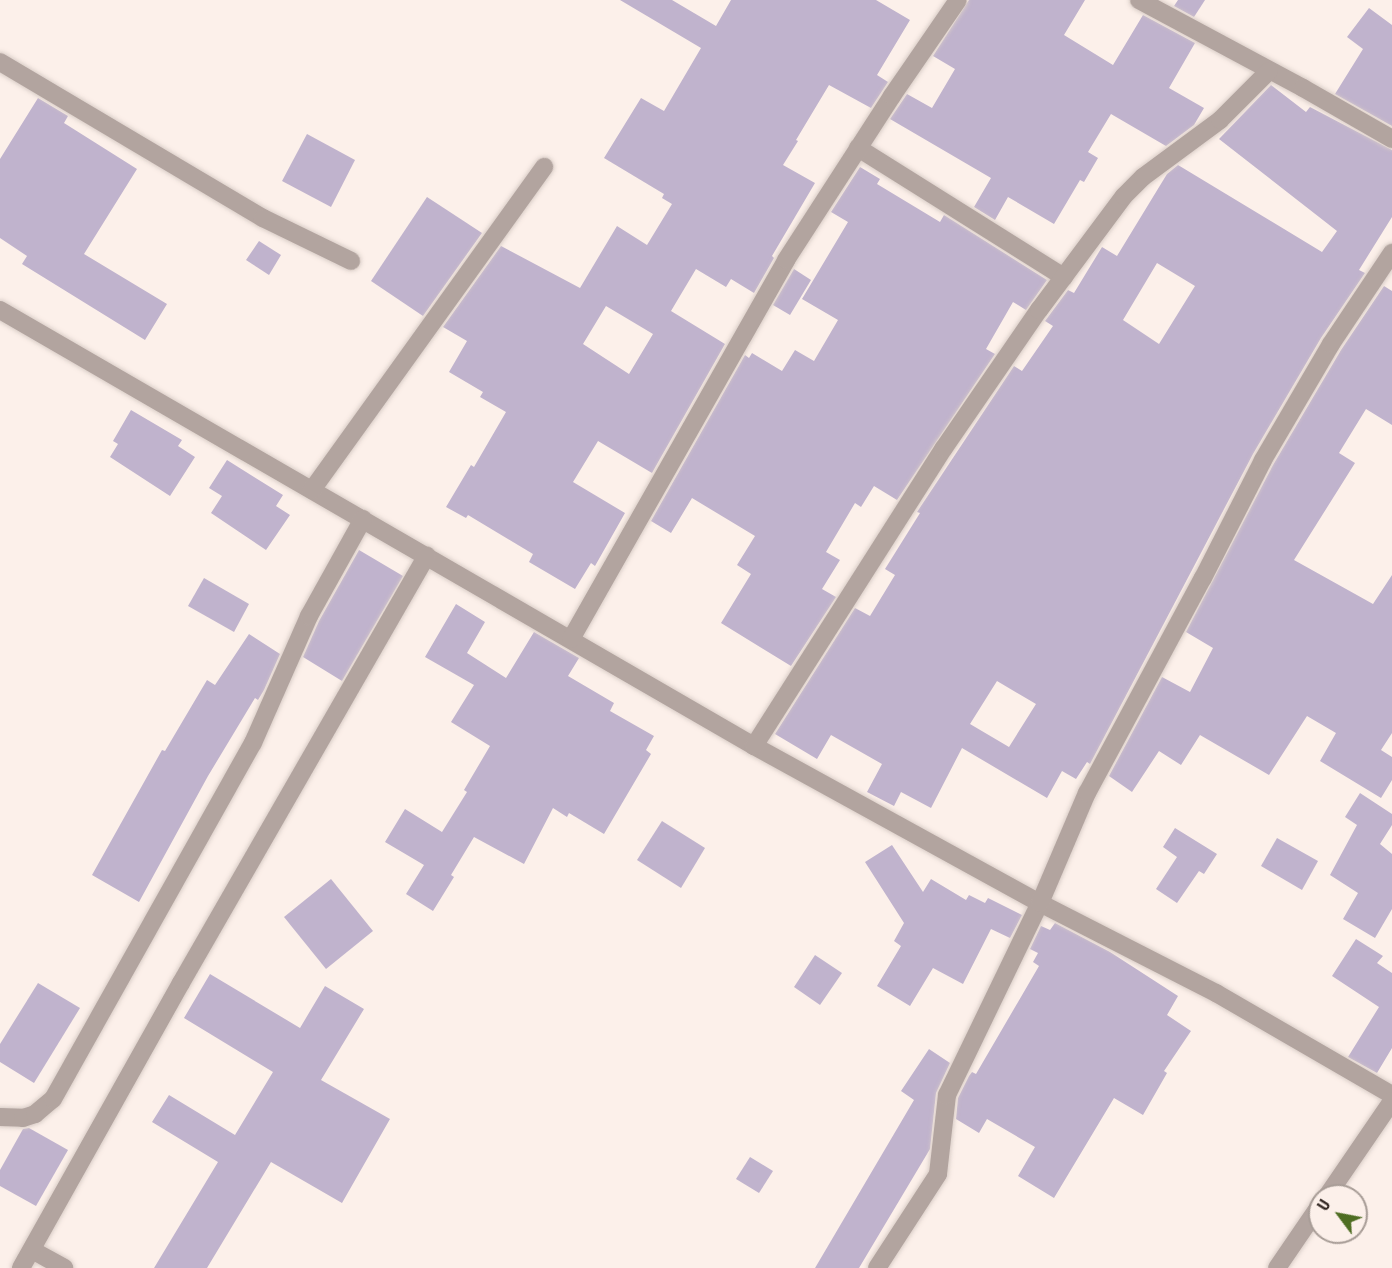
<!DOCTYPE html>
<style>
body{margin:0}
#map{position:relative;width:1392px;height:1268px;overflow:hidden;background:#fcf0ea;font-family:"Roboto Condensed",sans-serif}
div>[style]{position:absolute}
.building>*{inset:0;background:#c0b3cd}
.roads{filter:drop-shadow(0 0 2px #dacec8) drop-shadow(0 0 2px #dacec8)}
.street>*{height:18px;margin:-9px;padding:0 9px;transform-origin:9px;border-radius:9px;background:#b2a49f}
span{translate:-50% -50%;white-space:nowrap;text-align:center;line-height:1.15;-webkit-text-stroke:6px #fcf0ea;paint-order:stroke}
.north{position:absolute;left:1308px;top:1184px;width:60px;height:60px;box-sizing:border-box;background:#fcf0ea;border:2px solid #a79c96;border-radius:50%;rotate:302deg;font-size:16px;font-weight:700;line-height:24px;text-align:center;color:#281d18}
.north::after{content:'';display:block;margin:auto;width:21px;height:27px;background:#4e6d22;clip-path:polygon(50% 0,100% 100%,50% 72%,0 100%)}
</style>
<div id="map">
<div class="building">
<i style="clip-path:polygon(evenodd,620px 0,672px 0,716px 26px,731px 0,876px 0,910px 20px,877px 75px,888px 82px,871px 108px,829px 85px,796px 140px,798px 141px,783px 165px,815px 183px,772px 256px,774px 258px,754px 293px,731px 279px,726px 287px,696px 269px,671px 311px,725px 344px,652px 473px,598px 441px,573px 482px,625px 513px,595px 566px,591px 563px,575px 589px,529px 562px,533px 554px,468px 515px,466px 518px,446px 507px,471px 465px,474px 467px,506px 412px,480px 397px,483px 392px,449px 372px,467px 341px,443px 327px,501px 246px,580px 288px,617px 226px,647px 245px,672px 204px,662px 198px,664px 194px,604px 158px,641px 98px,664px 111px,701px 48px,620px 0,606px 306px,653px 334px,629px 374px,583px 344px,606px 306px)"></i>
<i style="clip-path:polygon(969px 0,1085px 0,1064px 35px,1113px 65px,1143px 15px,1195px 43px,1169px 88px,1204px 108px,1194px 125px,1166px 146px,1111px 114px,1088px 152px,1098px 158px,1084px 182px,1080px 180px,1054px 224px,1008px 197px,995px 220px,974px 207px,991px 178px,890px 119px,907px 94px,932px 108px,955px 69px,933px 56px)"></i>
<i style="clip-path:polygon(1178px 0,1205px 0,1194px 17px,1174px 6px)"></i>
<i style="clip-path:polygon(1369px 8px,1392px 25px,1392px 126px,1335px 94px,1363px 49px,1347px 37px)"></i>
<i style="clip-path:polygon(evenodd,1271px 85px,1306px 112px,1310px 107px,1392px 150px,1392px 217px,1359px 270px,1365px 273px,1321px 338px,1253px 454px,1090px 764px,1087px 762px,1076px 779px,1062px 771px,1047px 798px,962px 748px,931px 808px,901px 792px,894px 806px,867px 792px,882px 764px,831px 735px,817px 759px,775px 734px,855px 608px,870px 616px,895px 575px,885px 569px,920px 513px,917px 512px,1014px 366px,1022px 371px,1053px 326px,1045px 321px,1048px 317px,1068px 290px,1074px 293px,1102px 247px,1117px 256px,1167px 174px,1178px 165px,1322px 252px,1337px 231px,1219px 139px,1271px 85px,1157px 263px,1195px 286px,1159px 344px,1123px 320px,1157px 263px,1271px 85px,997px 681px,1036px 704px,1009px 747px,970px 724px,997px 681px)"></i>
<i style="clip-path:polygon(38px 98px,68px 116px,64px 123px,137px 169px,84px 254px,167px 304px,145px 340px,22px 264px,27px 256px,0 238px,0 159px)"></i>
<i style="clip-path:polygon(307px 134px,355px 160px,331px 207px,282px 181px)"></i>
<i style="clip-path:polygon(860px 167px,880px 179px,877px 184px,940px 222px,944px 215px,1047px 280px,1026px 310px,1013px 302px,986px 349px,995px 354px,897px 500px,874px 486px,861px 507px,855px 503px,826px 552px,840px 560px,822px 589px,836px 597px,791px 666px,721px 623px,751px 574px,737px 565px,755px 536px,692px 498px,671px 533px,651px 521px,745px 355px,749px 358px,752px 353px,782px 371px,795px 350px,814px 361px,838px 320px,802px 299px,848px 222px,831px 212px)"></i>
<i style="clip-path:polygon(427px 197px,482px 233px,423px 316px,371px 281px)"></i>
<i style="clip-path:polygon(259px 241px,281px 255px,269px 275px,246px 260px)"></i>
<i style="clip-path:polygon(794px 269px,811px 280px,790px 315px,773px 305px)"></i>
<i style="clip-path:polygon(1384px 286px,1392px 291px,1392px 425px,1366px 409px,1339px 453px,1355px 463px,1294px 560px,1373px 604px,1392px 575px,1392px 733px,1381px 750px,1392px 757px,1392px 780px,1381px 798px,1320px 761px,1336px 733px,1307px 716px,1269px 775px,1200px 735px,1181px 765px,1159px 751px,1132px 792px,1109px 776px,1162px 677px,1190px 692px,1213px 648px,1186px 632px,1273px 465px,1341px 350px)"></i>
<i style="clip-path:polygon(131px 410px,182px 440px,178px 446px,195px 457px,170px 496px,110px 457px,118px 444px,113px 441px)"></i>
<i style="clip-path:polygon(227px 460px,283px 495px,276px 506px,290px 515px,266px 550px,211px 513px,222px 496px,209px 488px)"></i>
<i style="clip-path:polygon(359px 550px,403px 576px,342px 681px,303px 657px,319px 621px)"></i>
<i style="clip-path:polygon(204px 578px,249px 604px,234px 632px,188px 606px)"></i>
<i style="clip-path:polygon(456px 604px,485px 622px,467px 653px,506px 678px,534px 632px,579px 658px,568px 676px,614px 703px,610px 711px,654px 736px,646px 750px,651px 754px,604px 834px,569px 813px,567px 817px,553px 808px,524px 864px,474px 837px,451px 875px,454px 877px,433px 911px,406px 894px,424px 865px,385px 842px,405px 809px,442px 832px,467px 792px,464px 790px,490px 746px,451px 722px,474px 685px,425px 657px)"></i>
<i style="clip-path:polygon(249px 634px,280px 654px,264px 690px,258px 700px,255px 698px,208px 776px,139px 902px,92px 875px,162px 750px,165px 751px,207px 680px,215px 685px)"></i>
<i style="clip-path:polygon(1360px 793px,1392px 814px,1392px 825px,1380px 844px,1392px 854px,1392px 909px,1375px 938px,1343px 919px,1358px 893px,1330px 875px,1357px 825px,1345px 817px)"></i>
<i style="clip-path:polygon(662px 821px,705px 848px,681px 888px,637px 860px)"></i>
<i style="clip-path:polygon(1175px 828px,1217px 854px,1204px 874px,1199px 871px,1177px 903px,1156px 889px,1177px 857px,1163px 847px)"></i>
<i style="clip-path:polygon(1277px 838px,1318px 861px,1302px 890px,1261px 866px)"></i>
<i style="clip-path:polygon(892px 845px,923px 892px,931px 879px,966px 900px,969px 895px,985px 903px,988px 898px,1022px 915px,1010px 938px,991px 929px,963px 984px,933px 968px,910px 1006px,877px 986px,901px 946px,894px 941px,904px 923px,865px 862px)"></i>
<i style="clip-path:polygon(331px 879px,373px 931px,326px 969px,284px 917px)"></i>
<i style="clip-path:polygon(1055px 923px,1110px 952px,1178px 996px,1167px 1015px,1191px 1031px,1164px 1071px,1167px 1073px,1143px 1115px,1114px 1098px,1054px 1198px,1018px 1176px,1035px 1147px,987px 1119px,979px 1133px,956px 1119px,958px 1098px,969px 1076px,972px 1072px,976px 1074px,1039px 966px,1033px 962px,1038px 953px,1030px 949px,1041px 926px,1050px 930px)"></i>
<i style="clip-path:polygon(1356px 939px,1383px 956px,1377px 963px,1392px 973px,1392px 1048px,1377px 1073px,1348px 1057px,1379px 1007px,1332px 976px)"></i>
<i style="clip-path:polygon(815px 955px,842px 973px,820px 1005px,794px 987px)"></i>
<i style="clip-path:polygon(210px 974px,300px 1028px,325px 986px,364px 1009px,321px 1080px,390px 1119px,342px 1203px,271px 1162px,207px 1268px,154px 1268px,218px 1162px,152px 1122px,169px 1095px,235px 1135px,273px 1072px,184px 1018px)"></i>
<i style="clip-path:polygon(38px 983px,80px 1008px,34px 1083px,0 1062px,0 1044px)"></i>
<i style="clip-path:polygon(929px 1049px,950px 1063px,936px 1093px,930px 1149px,859px 1268px,815px 1268px,914px 1100px,901px 1091px)"></i>
<i style="clip-path:polygon(29px 1128px,68px 1150px,36px 1206px,0 1186px,0 1170px,23px 1129px)"></i>
<i style="clip-path:polygon(750px 1157px,773px 1171px,759px 1193px,736px 1179px)"></i>
</div>
<div class="roads">
<div class="street">
<i style="left:1139px;top:0;width:186px;rotate:28.2deg"></i>
<i style="left:1303px;top:88px;width:103px;rotate:29.8deg"></i>
<i style="left:0;top:62px;width:306px;rotate:30.7deg"></i>
<i style="left:263px;top:218px;width:98px;rotate:26deg"></i>
<i style="left:858px;top:148px;width:243px;rotate:32.1deg"></i>
<i style="left:0;top:310px;width:871px;rotate:30.04deg"></i>
<i style="left:754px;top:746px;width:326px;rotate:28.8deg"></i>
<i style="left:1040px;top:903px;width:198px;rotate:27.1deg"></i>
<i style="left:1216px;top:993px;width:203px;rotate:30.1deg"></i>
<i style="left:312px;top:490px;width:398px;rotate:-54.3deg"></i>
<i style="left:571px;top:639px;width:436px;rotate:-60.4deg"></i>
<i style="left:786px;top:260px;width:195px;rotate:-57.1deg"></i>
<i style="left:892px;top:96px;width:116px;rotate:-55.5deg"></i>
<i style="left:754px;top:746px;width:353px;rotate:-57.5deg"></i>
<i style="left:944px;top:448px;width:168px;rotate:-55.5deg"></i>
<i style="left:1039px;top:310px;width:142px;rotate:-53.3deg"></i>
<i style="left:1124px;top:196px;width:27px;rotate:-45deg"></i>
<i style="left:1143px;top:177px;width:96px;rotate:-36.5deg"></i>
<i style="left:1220px;top:120px;width:69px;rotate:-45deg"></i>
<i style="left:0;top:1117px;width:23px;rotate:2deg"></i>
<i style="left:23px;top:1118px;width:13px;rotate:-18deg"></i>
<i style="left:35px;top:1114px;width:23px;rotate:-40deg"></i>
<i style="left:53px;top:1099px;width:408px;rotate:-60.7deg"></i>
<i style="left:253px;top:743px;width:139px;rotate:-66.2deg"></i>
<i style="left:309px;top:616px;width:111px;rotate:-60.9deg"></i>
<i style="left:1327px;top:1196px;width:115px;rotate:-55.6deg"></i>
<i style="left:32px;top:1250px;width:37px;rotate:29deg"></i>
<i style="left:21px;top:1268px;width:327px;rotate:-60.7deg"></i>
<i style="left:181px;top:983px;width:493px;rotate:-60.1deg"></i>
<i style="left:877px;top:1268px;width:112px;rotate:-57deg"></i>
<i style="left:938px;top:1174px;width:80px;rotate:-83.5deg"></i>
<i style="left:947px;top:1095px;width:213px;rotate:-64.2deg"></i>
<i style="left:1040px;top:903px;width:120px;rotate:-66.9deg"></i>
<i style="left:1087px;top:793px;width:244px;rotate:-61.7deg"></i>
<i style="left:1203px;top:578px;width:132px;rotate:-63deg"></i>
<i style="left:1263px;top:460px;width:134px;rotate:-59.6deg"></i>
<i style="left:1331px;top:344px;width:110px;rotate:-56.2deg"></i>
<i style="left:1277px;top:1268px;width:76px;rotate:-55.7deg"></i>
</div>
</div>
<div class="north">U</div>
</div>
